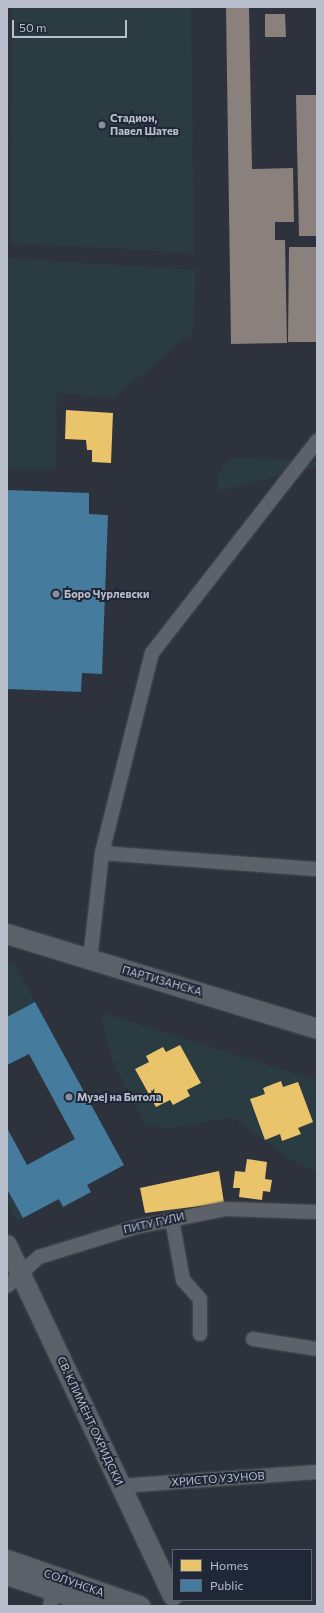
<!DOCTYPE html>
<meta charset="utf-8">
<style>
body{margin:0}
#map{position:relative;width:324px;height:1613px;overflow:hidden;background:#2d323c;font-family:Commissioner,sans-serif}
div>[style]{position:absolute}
.green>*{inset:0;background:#2a3c42}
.homes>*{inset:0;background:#e9c46a}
.public>*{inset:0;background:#457b9d}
.industry>*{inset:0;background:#8a817c}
.roads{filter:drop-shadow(0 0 1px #494d54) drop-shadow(0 0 1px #494d54)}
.street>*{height:14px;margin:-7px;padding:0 7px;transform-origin:7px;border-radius:7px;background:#5d616a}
.secondary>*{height:20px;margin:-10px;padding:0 10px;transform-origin:10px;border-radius:10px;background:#5c6068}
.dots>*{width:11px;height:11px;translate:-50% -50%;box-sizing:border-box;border:2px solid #202737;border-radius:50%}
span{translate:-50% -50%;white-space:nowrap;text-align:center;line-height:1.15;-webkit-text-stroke:4px #202737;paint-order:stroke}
.poi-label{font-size:11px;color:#b8becc;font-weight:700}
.left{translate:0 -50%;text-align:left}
.street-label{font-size:11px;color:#b8becc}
.frame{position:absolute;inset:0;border:8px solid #b8becc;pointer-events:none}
.legend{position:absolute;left:172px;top:1549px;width:140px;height:52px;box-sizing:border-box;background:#202737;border:1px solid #5d6373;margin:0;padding:5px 7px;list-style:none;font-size:12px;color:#b8becc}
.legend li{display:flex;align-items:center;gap:8px;height:20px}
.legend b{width:20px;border:1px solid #5d6373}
.scale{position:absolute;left:12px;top:20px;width:115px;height:18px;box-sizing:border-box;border:2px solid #b8becc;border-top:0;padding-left:5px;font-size:12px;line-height:14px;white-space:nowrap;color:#b8becc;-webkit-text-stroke:3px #202737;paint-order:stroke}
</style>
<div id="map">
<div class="green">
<i style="clip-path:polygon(12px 7px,191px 7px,194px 253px,11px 243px)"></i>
<i style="clip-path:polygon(8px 258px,196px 270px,193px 332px,114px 398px,57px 393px,56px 469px,7px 469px)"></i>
<i style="clip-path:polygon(232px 457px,317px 462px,317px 467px,219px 491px,217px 475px)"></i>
<i style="clip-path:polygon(14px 963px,35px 1002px,7px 1017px,7px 966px)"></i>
<i style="clip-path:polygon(103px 1013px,317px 1080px,317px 1172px,291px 1160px,232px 1117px,165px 1129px,145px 1124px,114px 1065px,102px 1023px)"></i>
<i style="clip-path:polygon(7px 1189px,23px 1218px,17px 1221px,7px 1204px)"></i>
</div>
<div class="homes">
<i style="clip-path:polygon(66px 410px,113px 413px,111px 463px,92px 462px,92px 450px,87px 450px,86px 440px,65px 439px)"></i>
<i style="clip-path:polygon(180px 1045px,201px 1083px,187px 1090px,190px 1096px,173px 1105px,170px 1100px,156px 1107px,135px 1069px,149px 1062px,146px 1056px,163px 1047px,166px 1052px)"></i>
<i style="clip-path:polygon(281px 1081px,283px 1087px,298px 1082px,313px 1122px,298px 1128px,301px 1134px,282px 1141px,280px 1134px,265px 1140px,250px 1099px,265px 1094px,263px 1088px)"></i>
<i style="clip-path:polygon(247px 1159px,267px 1162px,265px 1179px,272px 1180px,270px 1192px,263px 1191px,262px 1200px,239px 1197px,240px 1188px,233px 1188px,235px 1171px,245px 1172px)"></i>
<i style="clip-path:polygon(219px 1171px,224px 1203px,145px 1213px,140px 1188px)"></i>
</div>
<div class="public">
<i style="clip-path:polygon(7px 490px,89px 493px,89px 514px,108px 515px,102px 674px,82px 673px,81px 692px,7px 689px)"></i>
<i style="clip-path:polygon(35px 1002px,124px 1165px,87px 1185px,91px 1192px,63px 1207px,59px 1199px,23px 1218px,7px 1189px,7px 1128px,27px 1165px,75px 1139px,29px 1054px,7px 1065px,7px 1017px)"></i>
</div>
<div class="industry">
<i style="clip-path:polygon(226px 7px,249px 7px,252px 169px,293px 168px,294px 222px,275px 222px,275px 240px,285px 240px,287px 343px,231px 344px)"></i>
<i style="clip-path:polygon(265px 14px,285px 14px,286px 37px,265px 37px)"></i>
<i style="clip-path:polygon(296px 95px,317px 95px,317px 236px,299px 236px)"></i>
<i style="clip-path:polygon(289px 247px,317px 247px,317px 342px,288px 342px)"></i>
</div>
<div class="roads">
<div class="street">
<i style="left:102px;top:853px;width:216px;rotate:4.3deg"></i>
<i style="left:90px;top:960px;width:108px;rotate:-83.6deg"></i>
<i style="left:102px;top:853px;width:206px;rotate:-76deg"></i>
<i style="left:152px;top:653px;width:269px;rotate:-52.1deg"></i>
<i style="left:172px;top:1219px;width:62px;rotate:79.8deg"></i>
<i style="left:183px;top:1280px;width:25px;rotate:48deg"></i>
<i style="left:200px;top:1299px;width:35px;rotate:90deg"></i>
<i style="left:7px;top:1286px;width:43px;rotate:-42.2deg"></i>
<i style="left:39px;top:1257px;width:102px;rotate:-17.2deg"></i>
<i style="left:136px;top:1227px;width:92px;rotate:-11.3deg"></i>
<i style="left:226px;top:1209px;width:91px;rotate:1.9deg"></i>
<i style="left:253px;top:1339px;width:65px;rotate:8.9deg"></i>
<i style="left:120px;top:1486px;width:197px;rotate:-4.1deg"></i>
<i style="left:50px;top:1606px;width:25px;rotate:-79deg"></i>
</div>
<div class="secondary">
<i style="left:7px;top:934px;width:324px;rotate:17deg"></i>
<i style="left:7px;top:1245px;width:388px;rotate:64.7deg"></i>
<i style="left:7px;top:1560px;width:141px;rotate:19.1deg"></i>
<i style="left:7px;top:1575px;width:97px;rotate:18.6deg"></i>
</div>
</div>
<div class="dots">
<i style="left:102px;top:125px;background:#878d9a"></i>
<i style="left:56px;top:594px;background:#878d9a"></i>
<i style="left:69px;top:1097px;background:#878d9a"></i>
</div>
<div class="poi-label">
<span class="left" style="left:110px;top:125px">Стадион,<br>Павел Шатев</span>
<span class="left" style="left:64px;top:594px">Боро Чурлевски</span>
<span class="left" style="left:77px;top:1097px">Музеј на Битола</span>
</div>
<div class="street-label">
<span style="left:162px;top:981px;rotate:16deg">ПАРТИЗАНСКА</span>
<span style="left:154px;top:1223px;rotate:-13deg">ПИТУ ГУЛИ</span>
<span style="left:90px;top:1421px;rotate:65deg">СВ. КЛИМЕНТ ОХРИДСКИ</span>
<span style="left:218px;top:1479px;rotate:-4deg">ХРИСТО УЗУНОВ</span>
<span style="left:74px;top:1583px;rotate:19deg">СОЛУНСКА</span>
</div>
<div class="frame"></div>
<ul class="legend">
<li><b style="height:11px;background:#e9c46a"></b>Homes</li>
<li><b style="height:11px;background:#457b9d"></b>Public</li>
</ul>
<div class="scale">50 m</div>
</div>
